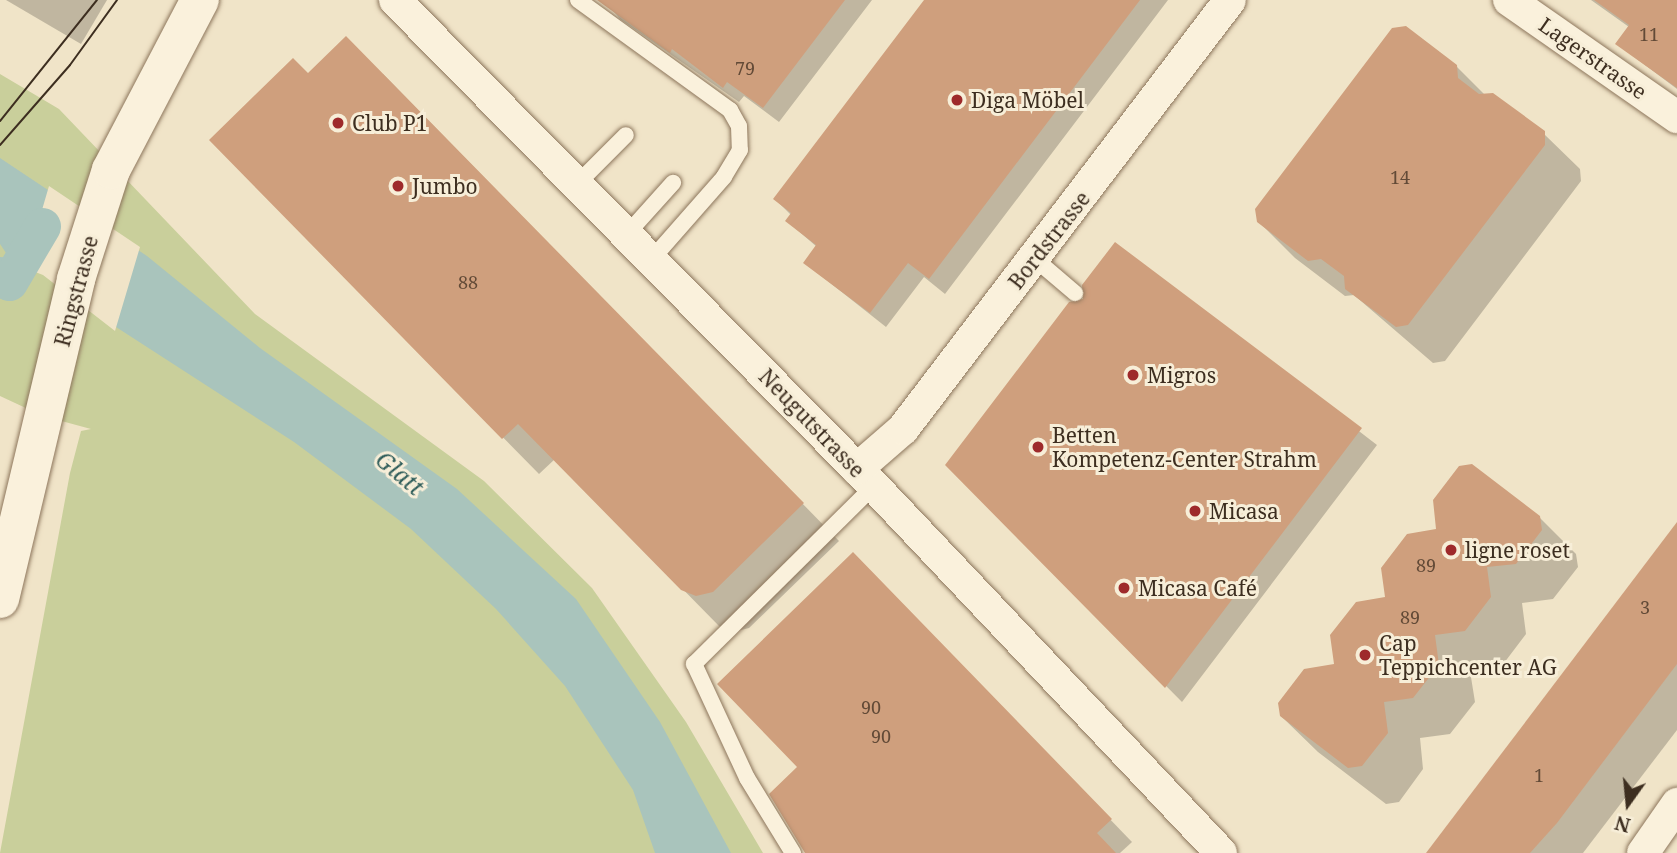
<!DOCTYPE html>
<meta charset="utf-8">
<style>
body{margin:0}
#map{position:relative;width:1677px;height:853px;overflow:hidden;background:#f0e4c8;font-family:"Noto Serif",serif}
div>[style]{position:absolute}
.green>*{inset:0;background:#c9cf9b}
.water>*{inset:0;background:#a9c4bc}
.pier>*{inset:0;background:#f0e4c8}
.shadow>*{inset:0;background:#0003}
.canal>*{height:37px;margin:-18.5px;padding:0 18.5px;transform-origin:18.5px;border-radius:18.5px;background:#a9c4bc}
.building>*{inset:0;background:#cf9f7d}
.roads{filter:drop-shadow(0 0 2px #8d765c) drop-shadow(0 0 2px #8d765c)}
.service>*{height:16px;margin:-8px;padding:0 8px;transform-origin:8px;border-radius:8px;background:#faf1dc}
.minor>*{height:32px;margin:-16px;padding:0 16px;transform-origin:16px;border-radius:16px;background:#faf1dc}
.secondary>*{height:38px;margin:-19px;padding:0 19px;transform-origin:19px;border-radius:19px;background:#faf1dc}
.tram>*{height:2px;margin:-1px;padding:0 1px;transform-origin:1px;border-radius:1px;background:#3d2e20}
.dots>*{width:19px;height:19px;translate:-50% -50%;box-sizing:border-box;border:4px solid #f7eed8;border-radius:50%}
span{translate:-50% -50%;white-space:nowrap;text-align:center;line-height:1.15;-webkit-text-stroke:6px #f7eed8;paint-order:stroke}
.number-label{font-size:18px;color:#624a37}
.number-label span{-webkit-text-stroke-width:0}
.street-label{font-size:21px;color:#3d2e20}
.poi-label{font-size:21px;color:#3d2e20}
.left{translate:0 -50%;text-align:left}
.water-label{font-size:23px;color:#2f5d5a;font-style:italic}
.north{position:absolute;left:1593px;top:769px;width:70px;height:70px;-webkit-text-stroke:5px #f7eed8;paint-order:stroke;rotate:195deg;font-size:19px;font-weight:700;line-height:28px;text-align:center;color:#3d2e20}
.north::after{content:'';display:block;margin:auto;width:24px;height:32px;background:#3d2e20;clip-path:polygon(50% 0,100% 100%,50% 72%,0 100%)}
</style>
<div id="map">
<div class="green">
<i style="clip-path:polygon(0 74px,59px 109px,255px 314px,484px 481px,592px 588px,686px 722px,763px 853px,0 853px,70px 473px,81px 431px,91px 429px,43px 416px,0 396px)"></i>
</div>
<div class="water">
<i style="clip-path:polygon(0 158px,147px 256px,260px 348px,457px 489px,576px 599px,660px 722px,731px 853px,655px 853px,633px 790px,565px 686px,496px 609px,411px 529px,294px 442px,116px 327px,45px 272px,10px 259px,0 244px)"></i>
</div>
<div class="pier">
<i style="clip-path:polygon(49px 186px,140px 247px,115px 331px,43px 275px,25px 268px)"></i>
</div>
<div class="shadow">
<i style="clip-path:polygon(6px 0,107px 0,81px 44px)"></i>
<i style="clip-path:polygon(604px 0,872px 0,779px 122px,744px 96px,739px 102px,620px 19px)"></i>
<i style="clip-path:polygon(926px 0,1168px 0,945px 294px,924px 277px,886px 327px,805px 263px,817px 247px,787px 221px,791px 215px,775px 199px)"></i>
<i style="clip-path:polygon(1591px 0,1677px 0,1677px 89px,1617px 44px,1629px 27px)"></i>
<i style="clip-path:polygon(1456px 66px,1485px 95px,1543px 133px,1580px 169px,1581px 181px,1445px 361px,1433px 363px,1354px 295px,1345px 296px,1295px 258px,1259px 222px)"></i>
<i style="clip-path:polygon(383px 74px,839px 541px,749px 628px,733px 632px,719px 626px,555px 459px,539px 474px,211px 140px,308px 75px)"></i>
<i style="clip-path:polygon(1116px 244px,1377px 445px,1182px 702px,947px 465px,1085px 301px)"></i>
<i style="clip-path:polygon(1539px 517px,1576px 554px,1578px 567px,1553px 599px,1522px 603px,1526px 634px,1501px 667px,1470px 671px,1475px 702px,1450px 734px,1420px 738px,1423px 769px,1399px 802px,1386px 804px,1318px 752px,1281px 716px,1336px 665px,1387px 598px)"></i>
<i style="clip-path:polygon(1677px 552px,1677px 730px,1583px 853px,1428px 853px)"></i>
<i style="clip-path:polygon(875px 576px,1132px 842px,1120px 853px,809px 853px,800px 767px)"></i>
</div>
<div class="canal">
<i style="left:0;top:275px;width:11px;rotate:38deg"></i>
<i style="left:9px;top:282px;width:65px;rotate:-59.5deg"></i>
</div>
<div class="building">
<i style="clip-path:polygon(597px 0,845px 0,763px 108px,727px 82px,723px 88px,672px 49px,670px 53px)"></i>
<i style="clip-path:polygon(924px 0,1140px 0,929px 279px,908px 263px,870px 313px,803px 263px,816px 245px,785px 221px,791px 213px,773px 199px)"></i>
<i style="clip-path:polygon(1594px 0,1677px 0,1677px 88px,1615px 44px,1629px 25px)"></i>
<i style="clip-path:polygon(1406px 26px,1457px 65px,1458px 78px,1479px 94px,1493px 93px,1545px 131px,1545px 145px,1408px 325px,1396px 327px,1345px 289px,1344px 276px,1321px 259px,1308px 261px,1257px 222px,1255px 209px,1392px 28px)"></i>
<i style="clip-path:polygon(346px 36px,804px 503px,713px 592px,696px 596px,681px 590px,518px 424px,502px 439px,209px 140px,293px 58px,308px 73px)"></i>
<i style="clip-path:polygon(1115px 242px,1362px 428px,1165px 688px,945px 465px,1069px 302px,1083px 299px,1082px 285px)"></i>
<i style="clip-path:polygon(1472px 464px,1540px 516px,1542px 530px,1516px 564px,1487px 567px,1491px 597px,1465px 631px,1435px 635px,1439px 665px,1413px 698px,1384px 702px,1388px 733px,1362px 766px,1348px 768px,1280px 716px,1278px 703px,1304px 669px,1334px 664px,1330px 635px,1356px 602px,1385px 597px,1381px 568px,1407px 534px,1436px 529px,1433px 500px,1459px 466px)"></i>
<i style="clip-path:polygon(1677px 522px,1677px 664px,1557px 823px,1530px 853px,1426px 853px)"></i>
<i style="clip-path:polygon(853px 552px,1112px 819px,1097px 833px,1116px 853px,805px 853px,769px 794px,797px 767px,717px 684px)"></i>
</div>
<div class="roads">
<div class="service">
<i style="left:578px;top:0;width:188px;rotate:35.9deg"></i>
<i style="left:730px;top:110px;width:18px;rotate:61deg"></i>
<i style="left:739px;top:126px;width:24px;rotate:88deg"></i>
<i style="left:740px;top:150px;width:31px;rotate:121deg"></i>
<i style="left:724px;top:177px;width:109px;rotate:131.3deg"></i>
<i style="left:577px;top:184px;width:69px;rotate:-45deg"></i>
<i style="left:627px;top:234px;width:69px;rotate:-48deg"></i>
<i style="left:1034px;top:258px;width:54px;rotate:40.5deg"></i>
<i style="left:793px;top:853px;width:88px;rotate:-121.5deg"></i>
<i style="left:747px;top:778px;width:126px;rotate:-114.9deg"></i>
<i style="left:694px;top:664px;width:253px;rotate:-44.7deg"></i>
</div>
<div class="minor">
<i style="left:395px;top:0;width:682px;rotate:45.42deg"></i>
<i style="left:874px;top:486px;width:505px;rotate:46.6deg"></i>
<i style="left:1509px;top:0;width:205px;rotate:34.9deg"></i>
<i style="left:857px;top:469px;width:61px;rotate:-41deg"></i>
<i style="left:903px;top:429px;width:539px;rotate:-52.68deg"></i>
<i style="left:1643px;top:853px;width:60px;rotate:-55.2deg"></i>
</div>
<div class="secondary">
<i style="left:0;top:599px;width:329px;rotate:-76.6deg"></i>
<i style="left:76px;top:279px;width:114px;rotate:-72.2deg"></i>
<i style="left:111px;top:170px;width:192px;rotate:-62.4deg"></i>
</div>
</div>
<div class="tram">
<i style="left:0;top:121px;width:155px;rotate:-51.3deg"></i>
<i style="left:0;top:145px;width:106px;rotate:-48.8deg"></i>
<i style="left:70px;top:65px;width:80px;rotate:-54.1deg"></i>
</div>
<div class="dots">
<i style="left:957px;top:100px;background:#9e2a2b"></i>
<i style="left:338px;top:123px;background:#9e2a2b"></i>
<i style="left:398px;top:186px;background:#9e2a2b"></i>
<i style="left:1133px;top:375px;background:#9e2a2b"></i>
<i style="left:1038px;top:447px;background:#9e2a2b"></i>
<i style="left:1195px;top:511px;background:#9e2a2b"></i>
<i style="left:1451px;top:550px;background:#9e2a2b"></i>
<i style="left:1124px;top:588px;background:#9e2a2b"></i>
<i style="left:1365px;top:655px;background:#9e2a2b"></i>
</div>
<div class="number-label">
<span style="left:1649px;top:34px">11</span>
<span style="left:745px;top:68px">79</span>
<span style="left:1400px;top:177px">14</span>
<span style="left:468px;top:282px">88</span>
<span style="left:1426px;top:565px">89</span>
<span style="left:1645px;top:607px">3</span>
<span style="left:1410px;top:617px">89</span>
<span style="left:871px;top:707px">90</span>
<span style="left:881px;top:736px">90</span>
<span style="left:1539px;top:775px">1</span>
</div>
<div class="street-label">
<span style="left:1593px;top:58px;rotate:35deg">Lagerstrasse</span>
<span style="left:1049px;top:240px;rotate:-52deg">Bordstrasse</span>
<span style="left:76px;top:291px;rotate:-75deg">Ringstrasse</span>
<span style="left:812px;top:423px;rotate:46deg">Neugutstrasse</span>
</div>
<div class="poi-label">
<span class="left" style="left:971px;top:100px">Diga Möbel</span>
<span class="left" style="left:352px;top:123px">Club P1</span>
<span class="left" style="left:412px;top:186px">Jumbo</span>
<span class="left" style="left:1147px;top:375px">Migros</span>
<span class="left" style="left:1052px;top:447px">Betten<br>Kompetenz-Center Strahm</span>
<span class="left" style="left:1209px;top:511px">Micasa</span>
<span class="left" style="left:1465px;top:550px">ligne roset</span>
<span class="left" style="left:1138px;top:588px">Micasa Café</span>
<span class="left" style="left:1379px;top:655px">Cap<br>Teppichcenter AG</span>
</div>
<div class="water-label">
<span style="left:400px;top:473px;rotate:40deg">Glatt</span>
</div>
<div class="north">N</div>
</div>
